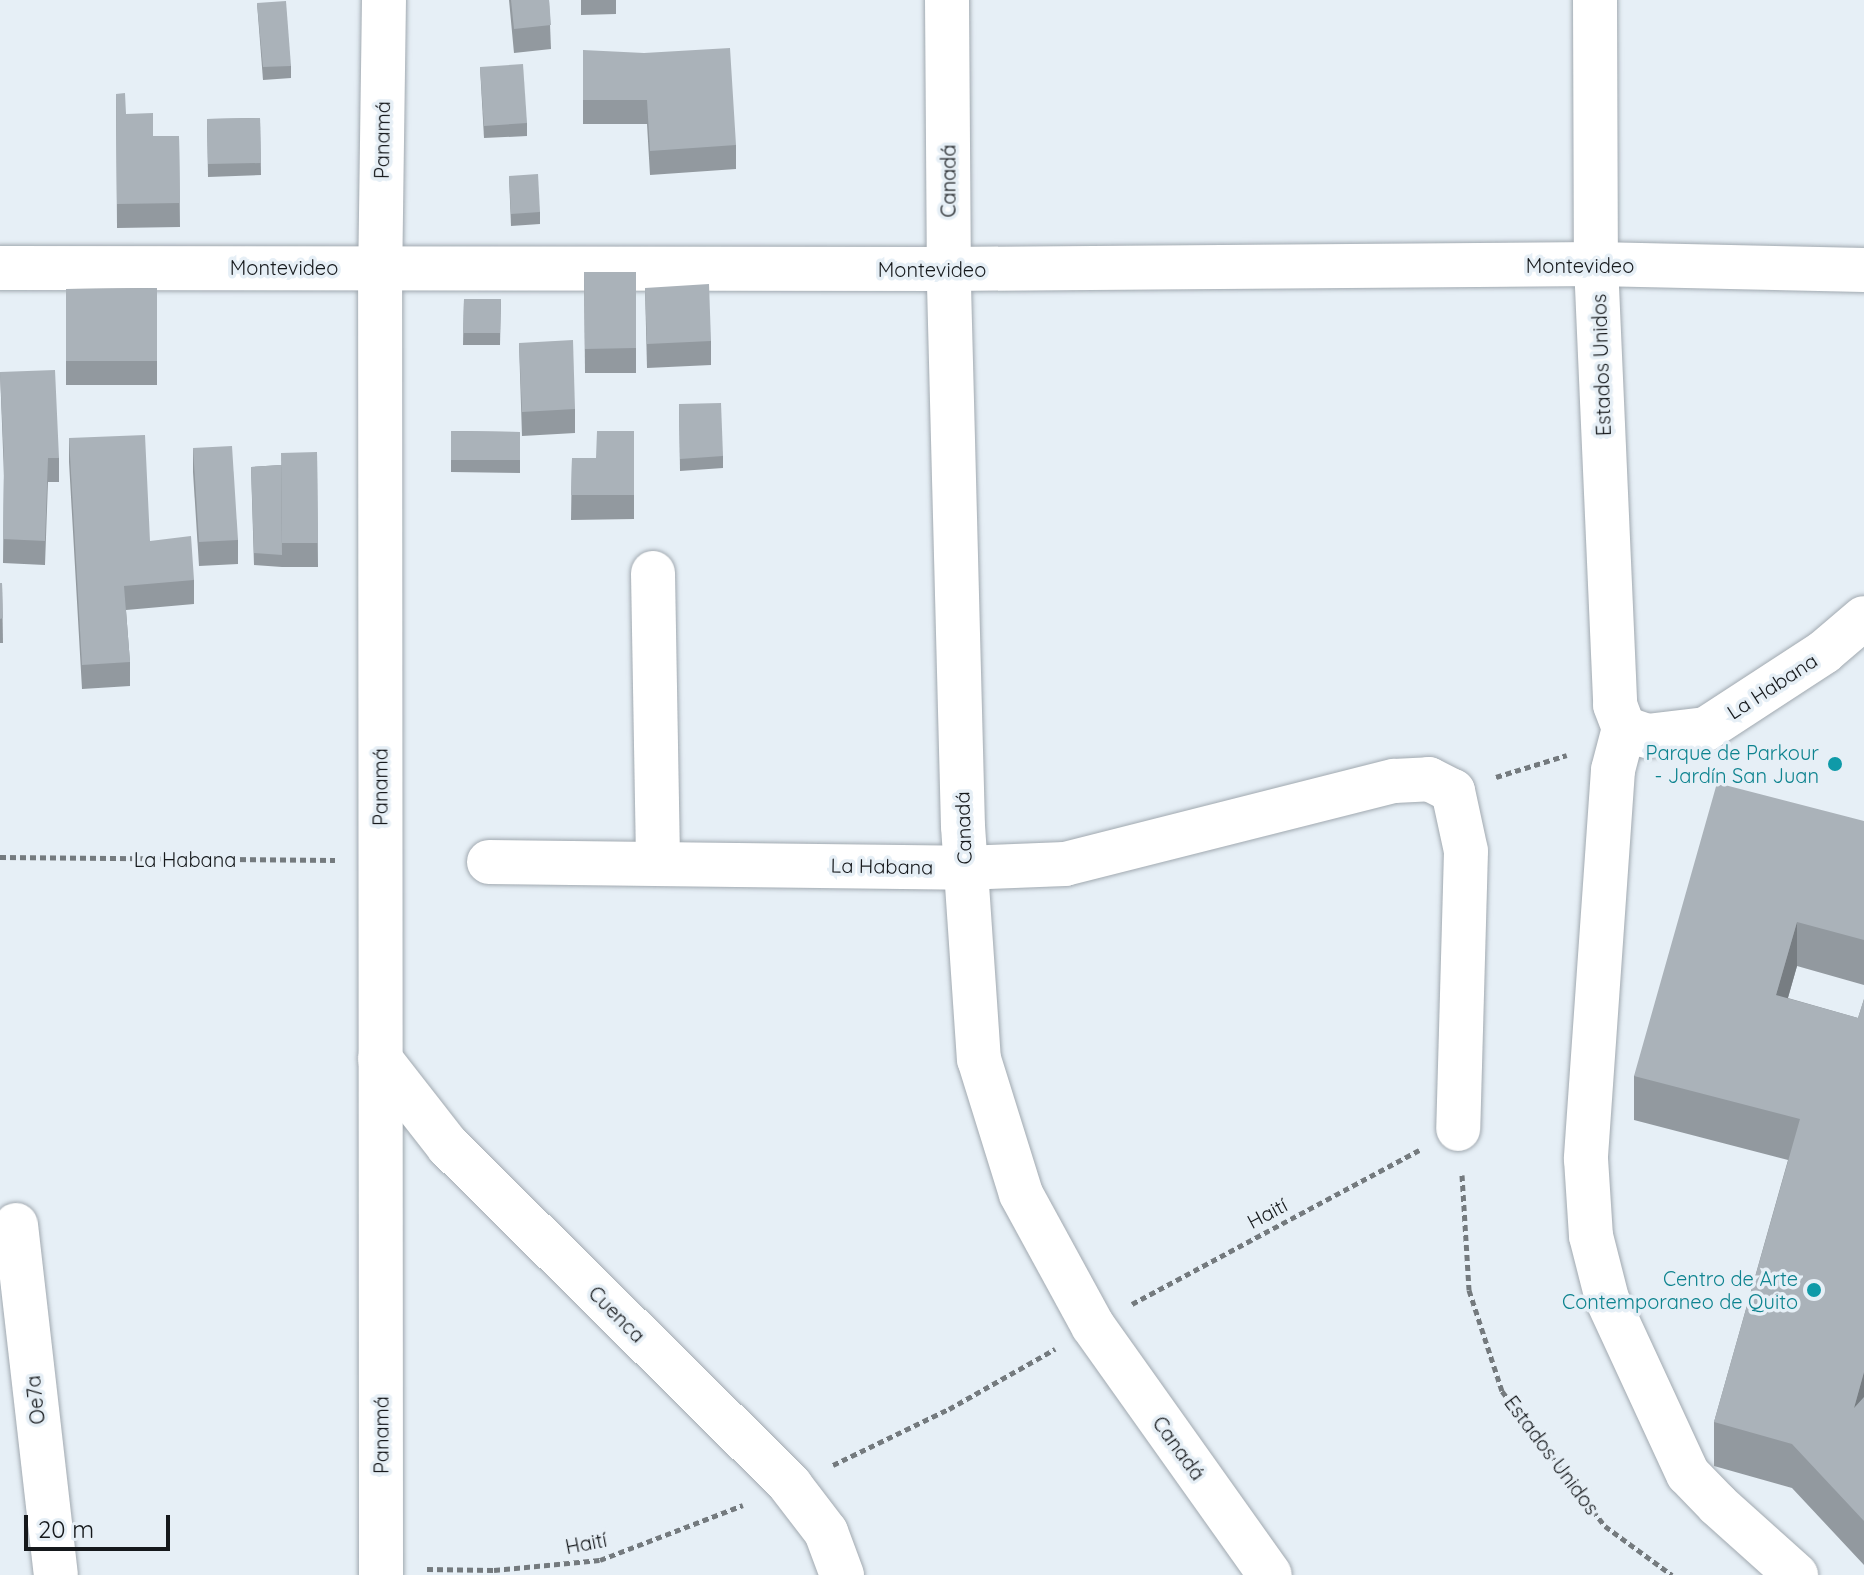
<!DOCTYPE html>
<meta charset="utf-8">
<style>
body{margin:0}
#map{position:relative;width:1864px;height:1575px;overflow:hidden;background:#e6eff6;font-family:Quicksand,sans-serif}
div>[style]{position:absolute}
.path>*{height:5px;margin-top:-2.5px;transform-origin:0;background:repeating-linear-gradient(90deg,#747a7e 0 6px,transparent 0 10px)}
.roads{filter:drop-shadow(0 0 2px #a1a9b0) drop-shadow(0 0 2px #a1a9b0)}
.minor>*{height:44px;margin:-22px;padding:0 22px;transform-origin:22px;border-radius:22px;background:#fff}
.wall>*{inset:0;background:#92999f}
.shaded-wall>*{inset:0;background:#777d82}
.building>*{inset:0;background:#aab2b9}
.dots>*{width:22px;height:22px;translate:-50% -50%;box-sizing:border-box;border:4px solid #e6eff6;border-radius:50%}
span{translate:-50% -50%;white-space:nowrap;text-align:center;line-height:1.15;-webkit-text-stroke:7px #e6eff6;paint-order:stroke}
.street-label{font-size:20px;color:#15181b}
.culture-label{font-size:20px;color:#0d838f}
.right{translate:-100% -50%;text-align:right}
.scale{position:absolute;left:24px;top:1515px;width:146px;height:36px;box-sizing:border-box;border:4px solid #15181b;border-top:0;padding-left:10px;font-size:24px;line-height:28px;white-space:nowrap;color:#15181b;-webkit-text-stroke:6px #e6eff6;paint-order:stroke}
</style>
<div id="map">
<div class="path">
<i style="left:1496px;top:777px;width:74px;rotate:-17.2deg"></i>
<i style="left:0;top:857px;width:335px;rotate:0.5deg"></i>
<i style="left:1462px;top:1175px;width:115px;rotate:86.5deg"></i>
<i style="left:1469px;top:1290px;width:106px;rotate:71.9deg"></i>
<i style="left:1502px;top:1391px;width:170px;rotate:52.7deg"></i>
<i style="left:1605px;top:1526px;width:83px;rotate:36.2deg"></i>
<i style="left:1132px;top:1304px;width:326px;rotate:-28.2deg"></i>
<i style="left:833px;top:1465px;width:129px;rotate:-25.8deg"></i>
<i style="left:949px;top:1409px;width:122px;rotate:-29.5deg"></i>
<i style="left:427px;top:1569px;width:67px;rotate:0.9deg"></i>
<i style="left:494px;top:1570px;width:106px;rotate:-5.4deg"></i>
<i style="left:600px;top:1560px;width:153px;rotate:-21deg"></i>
</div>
<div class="roads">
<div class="minor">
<i style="left:947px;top:0;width:285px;rotate:89.6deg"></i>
<i style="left:949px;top:285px;width:541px;rotate:88.52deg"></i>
<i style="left:963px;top:826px;width:234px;rotate:86.1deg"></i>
<i style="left:979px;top:1059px;width:141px;rotate:72.7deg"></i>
<i style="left:1021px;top:1194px;width:150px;rotate:61.4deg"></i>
<i style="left:1093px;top:1326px;width:305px;rotate:54.6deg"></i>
<i style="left:1595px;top:0;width:264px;rotate:89.8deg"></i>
<i style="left:1596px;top:264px;width:441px;rotate:87.5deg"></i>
<i style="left:1615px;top:705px;width:25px;rotate:69deg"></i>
<i style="left:0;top:268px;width:949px;rotate:0.06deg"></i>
<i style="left:949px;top:269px;width:647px;rotate:-0.44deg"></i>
<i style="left:1596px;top:264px;width:268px;rotate:1.3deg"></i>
<i style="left:653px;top:573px;width:290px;rotate:89deg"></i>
<i style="left:1624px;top:728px;width:43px;rotate:104.7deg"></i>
<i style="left:1613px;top:770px;width:390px;rotate:94deg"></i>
<i style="left:1586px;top:1159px;width:77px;rotate:86.3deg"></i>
<i style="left:1591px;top:1236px;width:65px;rotate:75.7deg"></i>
<i style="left:1607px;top:1299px;width:193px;rotate:65.2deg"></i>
<i style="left:1688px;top:1474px;width:43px;rotate:45.9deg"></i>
<i style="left:1718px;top:1505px;width:105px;rotate:41.9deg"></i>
<i style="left:1624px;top:728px;width:24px;rotate:19deg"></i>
<i style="left:1647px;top:736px;width:59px;rotate:-6.8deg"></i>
<i style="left:1706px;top:729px;width:141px;rotate:-33.1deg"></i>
<i style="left:1824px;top:652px;width:52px;rotate:-40.4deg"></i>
<i style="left:489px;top:862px;width:475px;rotate:0.7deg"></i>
<i style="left:964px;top:868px;width:101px;rotate:-2.3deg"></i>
<i style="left:1065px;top:864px;width:339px;rotate:-14.2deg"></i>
<i style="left:1394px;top:781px;width:35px;rotate:-3deg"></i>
<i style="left:1429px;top:779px;width:27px;rotate:27deg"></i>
<i style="left:1453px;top:791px;width:61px;rotate:77.8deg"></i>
<i style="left:1466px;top:851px;width:278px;rotate:91.6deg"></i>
<i style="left:380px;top:1059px;width:110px;rotate:52deg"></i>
<i style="left:448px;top:1146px;width:482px;rotate:44.7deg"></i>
<i style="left:790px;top:1485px;width:59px;rotate:52.5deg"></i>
<i style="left:826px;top:1532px;width:46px;rotate:69.6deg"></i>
<i style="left:16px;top:1225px;width:352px;rotate:83.5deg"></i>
<i style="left:381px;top:1575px;width:1290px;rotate:-90.04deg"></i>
<i style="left:380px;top:285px;width:285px;rotate:-89.2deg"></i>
</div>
</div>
<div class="wall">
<i style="clip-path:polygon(509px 0,549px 0,551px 49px,514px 53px)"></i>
<i style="clip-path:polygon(581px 0,616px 0,616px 14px,581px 15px)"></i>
<i style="clip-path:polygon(257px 3px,291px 66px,291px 78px,263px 80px)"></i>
<i style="clip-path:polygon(583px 50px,736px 145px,736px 169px,650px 175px,647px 124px,583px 124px)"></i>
<i style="clip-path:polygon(480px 67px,527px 123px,527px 136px,484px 138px)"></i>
<i style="clip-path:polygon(116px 94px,126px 114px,153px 136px,179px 136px,180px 227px,117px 228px)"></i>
<i style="clip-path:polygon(260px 118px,261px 175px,208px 177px,207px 119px)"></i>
<i style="clip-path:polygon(509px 176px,540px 212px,540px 224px,511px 226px)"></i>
<i style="clip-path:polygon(584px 272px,636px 272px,636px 373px,585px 373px)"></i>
<i style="clip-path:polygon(157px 288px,157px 385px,66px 385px,66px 289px)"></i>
<i style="clip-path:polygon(645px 288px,711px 341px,711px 365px,647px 368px)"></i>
<i style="clip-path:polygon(464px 299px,501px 299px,500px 345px,463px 345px)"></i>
<i style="clip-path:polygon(519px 343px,575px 409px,575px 433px,522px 436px)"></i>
<i style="clip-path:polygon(0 372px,59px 458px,59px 482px,48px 482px,45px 565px,3px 563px,4px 476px)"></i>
<i style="clip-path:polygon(679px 404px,723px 456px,723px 468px,680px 471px)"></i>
<i style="clip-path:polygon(451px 431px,520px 432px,520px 473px,451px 472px)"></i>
<i style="clip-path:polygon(634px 431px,634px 519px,571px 520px,572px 458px,596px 458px)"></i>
<i style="clip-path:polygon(69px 438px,150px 541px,194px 580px,194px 604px,126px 610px,130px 662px,130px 686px,82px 689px,69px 462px)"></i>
<i style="clip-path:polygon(193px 448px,238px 540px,238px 564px,199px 566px,193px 472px)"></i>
<i style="clip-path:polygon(317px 452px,318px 567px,282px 567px,254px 565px,251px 467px,281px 465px)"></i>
<i style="clip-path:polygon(0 583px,2px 583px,3px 643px,0 643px)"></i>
<i style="clip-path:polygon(1864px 821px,1864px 985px,1797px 966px,1788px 998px,1858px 1018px,1864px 999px,1864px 1565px,1792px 1488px,1714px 1466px,1714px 1422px,1788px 1160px,1634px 1120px,1634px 1076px)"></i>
</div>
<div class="shaded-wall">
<i style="clip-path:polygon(1797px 922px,1797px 966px,1776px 1039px,1776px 995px)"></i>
<i style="clip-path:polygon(1864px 1372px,1864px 1417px,1854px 1408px)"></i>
</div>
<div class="building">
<i style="clip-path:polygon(511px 0,549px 0,551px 25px,514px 29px)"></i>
<i style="clip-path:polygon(286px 1px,291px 66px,263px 67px,257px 3px)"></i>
<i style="clip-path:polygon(730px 48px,736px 145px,650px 151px,647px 100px,583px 100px,583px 50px,644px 53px)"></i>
<i style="clip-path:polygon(523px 64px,527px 123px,484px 126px,480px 67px)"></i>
<i style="clip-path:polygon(125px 93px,126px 114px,153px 113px,153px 136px,179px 136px,180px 203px,117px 204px,116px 94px)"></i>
<i style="clip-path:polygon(260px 118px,261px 163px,208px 164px,207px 119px)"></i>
<i style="clip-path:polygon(538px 174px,540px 212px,511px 214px,509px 176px)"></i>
<i style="clip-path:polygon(584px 272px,636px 272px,636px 348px,585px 349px)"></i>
<i style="clip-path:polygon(709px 284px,711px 341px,647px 344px,645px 288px)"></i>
<i style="clip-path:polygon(157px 288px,157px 361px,66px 361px,66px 289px)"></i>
<i style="clip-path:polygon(464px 299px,501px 299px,500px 333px,463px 333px)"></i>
<i style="clip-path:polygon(573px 340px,575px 409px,522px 412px,519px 343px)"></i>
<i style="clip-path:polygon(55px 370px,59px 458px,48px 458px,45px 541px,3px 539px,4px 460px,0 372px)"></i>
<i style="clip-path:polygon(721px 403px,723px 456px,680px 459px,679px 404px)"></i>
<i style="clip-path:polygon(451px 431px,520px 432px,520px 460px,451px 460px)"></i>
<i style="clip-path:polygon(597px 431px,634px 431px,634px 495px,571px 495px,572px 458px,596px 458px)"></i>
<i style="clip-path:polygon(145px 435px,150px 541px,191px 536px,194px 580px,124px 586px,130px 662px,82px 665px,69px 438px)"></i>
<i style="clip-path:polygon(232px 446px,238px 540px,199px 542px,193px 448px)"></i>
<i style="clip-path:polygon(317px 452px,318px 543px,282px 543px,281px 453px)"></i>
<i style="clip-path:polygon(281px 465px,282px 555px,254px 553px,251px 467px)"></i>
<i style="clip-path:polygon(0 583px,2px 583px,3px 618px,0 619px)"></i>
<i style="clip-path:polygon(1717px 783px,1864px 821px,1864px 940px,1797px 922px,1776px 995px,1858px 1018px,1864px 999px,1864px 1372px,1854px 1408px,1864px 1397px,1864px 1521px,1792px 1444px,1714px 1422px,1800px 1119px,1634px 1076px)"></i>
</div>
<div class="dots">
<i style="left:1835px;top:764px;background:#0f9aa8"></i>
<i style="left:1814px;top:1290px;background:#0f9aa8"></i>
</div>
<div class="street-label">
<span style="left:382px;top:140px;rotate:-89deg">Panamá</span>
<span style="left:948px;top:181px;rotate:-90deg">Canadá</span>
<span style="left:1580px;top:265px">Montevideo</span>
<span style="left:284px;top:267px">Montevideo</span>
<span style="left:932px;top:269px">Montevideo</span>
<span style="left:1601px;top:365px;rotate:-92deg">Estados Unidos</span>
<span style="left:1772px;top:686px;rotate:-33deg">La Habana</span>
<span style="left:380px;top:787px;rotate:-90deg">Panamá</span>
<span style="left:963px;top:828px;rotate:-92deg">Canadá</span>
<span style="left:185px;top:859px">La Habana</span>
<span style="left:882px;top:866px;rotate:1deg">La Habana</span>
<span style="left:1267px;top:1213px;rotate:-28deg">Haití</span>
<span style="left:617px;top:1314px;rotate:45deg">Cuenca</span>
<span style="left:35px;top:1400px;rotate:-96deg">Oe7a</span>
<span style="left:381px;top:1435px;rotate:-90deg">Panamá</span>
<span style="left:1179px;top:1448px;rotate:54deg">Canadá</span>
<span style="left:1552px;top:1455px;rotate:53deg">Estados Unidos</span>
<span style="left:586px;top:1543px;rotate:-11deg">Haití</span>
</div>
<div class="culture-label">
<span class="right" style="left:1819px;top:764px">Parque de Parkour<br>- Jardín San Juan</span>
<span class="right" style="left:1798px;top:1290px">Centro de Arte<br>Contemporaneo de Quito</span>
</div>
<div class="scale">20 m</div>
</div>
